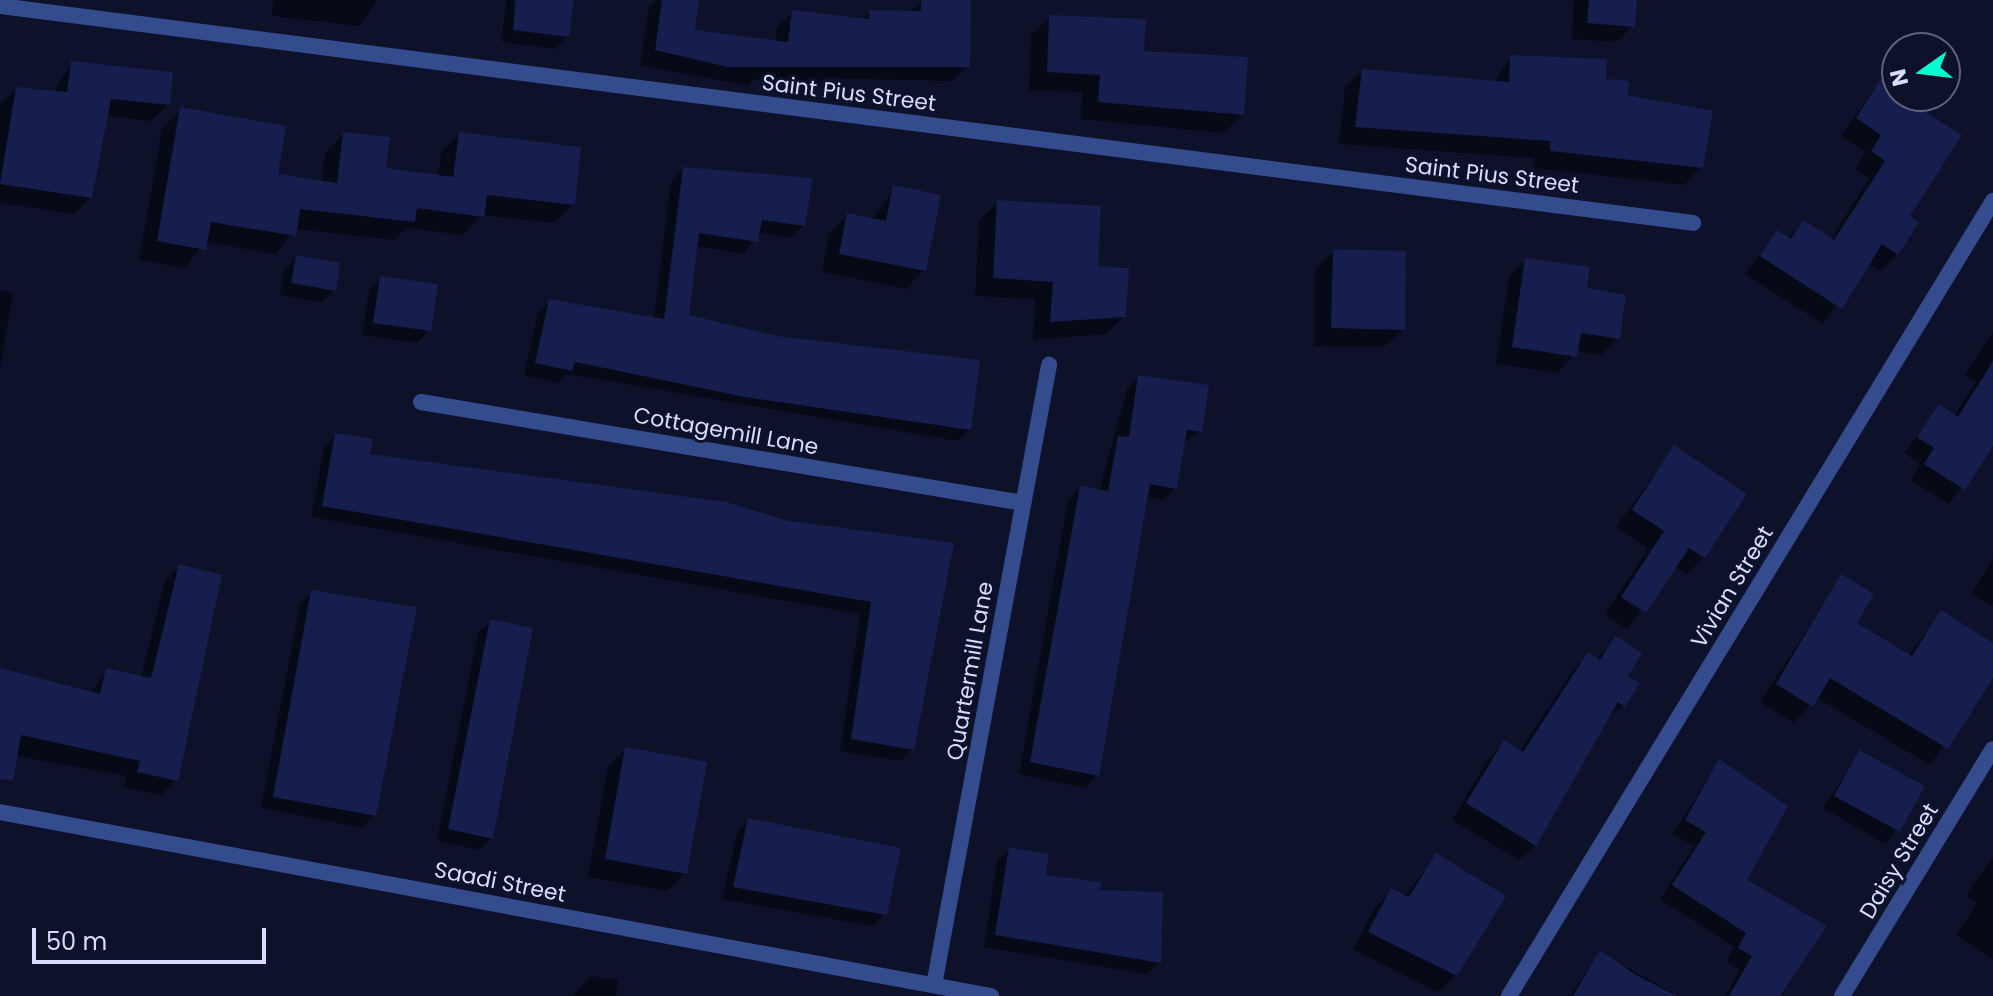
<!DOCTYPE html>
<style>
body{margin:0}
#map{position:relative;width:1993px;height:996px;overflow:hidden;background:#0d112a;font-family:Poppins,sans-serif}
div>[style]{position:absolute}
.shadow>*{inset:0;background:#0007}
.building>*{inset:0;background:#171d4d}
.street>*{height:16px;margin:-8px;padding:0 8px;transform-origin:8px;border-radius:8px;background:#344b8e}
span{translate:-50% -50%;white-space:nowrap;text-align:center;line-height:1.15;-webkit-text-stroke:6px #0d112a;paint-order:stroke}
.street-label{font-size:22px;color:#d6deff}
.north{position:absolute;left:1881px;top:32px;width:80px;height:80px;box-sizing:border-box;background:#0d112a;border:2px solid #5d637f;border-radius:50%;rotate:256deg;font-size:22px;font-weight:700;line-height:32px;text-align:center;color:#d6deff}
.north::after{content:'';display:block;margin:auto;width:28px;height:36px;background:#02ffcd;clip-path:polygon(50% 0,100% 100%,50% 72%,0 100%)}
.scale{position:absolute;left:32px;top:928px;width:234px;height:36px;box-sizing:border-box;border:4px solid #d6deff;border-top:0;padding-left:10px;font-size:24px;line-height:28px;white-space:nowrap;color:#d6deff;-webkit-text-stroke:6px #0d112a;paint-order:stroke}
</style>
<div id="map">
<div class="shadow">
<i style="clip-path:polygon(273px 0,378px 0,359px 26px,272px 16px)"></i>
<i style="clip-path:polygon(506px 0,514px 0,514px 41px,518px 0,572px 0,567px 37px,555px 49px,502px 42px)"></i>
<i style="clip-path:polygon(657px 0,697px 0,692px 31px,776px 43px,777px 27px,793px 12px,862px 20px,870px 12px,909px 13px,922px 1px,968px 66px,952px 81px,826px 78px,817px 87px,755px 79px,748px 86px,640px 65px,649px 8px)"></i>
<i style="clip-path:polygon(1574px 0,1635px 0,1633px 26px,1617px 42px,1572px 39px)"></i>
<i style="clip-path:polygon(1050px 17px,1142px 52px,1242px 114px,1224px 133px,1081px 119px,1082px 92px,1029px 90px,1031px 35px)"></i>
<i style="clip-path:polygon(1511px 57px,1604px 81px,1701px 167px,1684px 185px,1534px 168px,1534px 158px,1339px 144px,1345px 88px,1362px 71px,1494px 82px)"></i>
<i style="clip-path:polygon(71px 64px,168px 104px,151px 121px,106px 116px,90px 197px,74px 214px,0 203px,0 105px,16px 89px,53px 93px)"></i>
<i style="clip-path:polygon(1889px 69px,1897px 74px,1908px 217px,1897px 254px,1880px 271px,1868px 263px,1823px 324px,1745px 274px,1777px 233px,1787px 239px,1803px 223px,1830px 240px,1870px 178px,1855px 169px,1866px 152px,1841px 136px)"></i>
<i style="clip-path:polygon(180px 110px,276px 175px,321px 183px,325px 153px,344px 134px,384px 169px,438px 177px,441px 153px,460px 134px,573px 204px,554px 223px,482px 215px,463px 235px,407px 228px,394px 240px,295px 229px,275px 254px,205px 242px,185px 268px,139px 260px,162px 129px)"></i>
<i style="clip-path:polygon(683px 169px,804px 225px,791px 238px,758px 232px,744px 254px,696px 246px,686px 316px,970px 429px,957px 441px,567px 374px,558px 383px,524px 375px,538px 313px,550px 301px,654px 319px,671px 181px)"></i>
<i style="clip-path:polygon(894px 188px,924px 270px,906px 289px,822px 272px,829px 233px,848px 215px,872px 220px)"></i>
<i style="clip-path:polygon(998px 202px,1096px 268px,1124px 316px,1106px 334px,1033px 340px,1035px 299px,975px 296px,979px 221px)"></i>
<i style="clip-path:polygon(1334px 251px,1403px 329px,1384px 347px,1314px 346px,1315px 270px)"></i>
<i style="clip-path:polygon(296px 258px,334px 290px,321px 302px,280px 295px,284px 270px)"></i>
<i style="clip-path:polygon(1526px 260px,1585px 290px,1618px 338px,1601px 355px,1576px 351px,1558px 373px,1496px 364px,1509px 277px)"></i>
<i style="clip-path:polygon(381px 278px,429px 330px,417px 343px,362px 335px,369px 290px)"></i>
<i style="clip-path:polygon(0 290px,13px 293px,0 369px)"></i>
<i style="clip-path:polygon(1993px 331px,1993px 443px,1949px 504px,1910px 480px,1920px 464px,1904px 453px,1939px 407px,1954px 416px,1976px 382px,1965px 375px)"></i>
<i style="clip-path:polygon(1139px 377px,1200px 431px,1183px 443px,1175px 488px,1163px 500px,1146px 497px,1097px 775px,1085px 788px,1019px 774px,1068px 500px,1081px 488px,1099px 491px,1127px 389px)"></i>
<i style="clip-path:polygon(336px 435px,368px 456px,952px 545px,912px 749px,900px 761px,840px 751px,860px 614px,311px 517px,324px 447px)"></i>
<i style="clip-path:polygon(1674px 448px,1745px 495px,1704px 557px,1687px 574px,1675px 566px,1627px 629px,1605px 614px,1648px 548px,1616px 527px)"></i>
<i style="clip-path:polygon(1993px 558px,1993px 606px,1972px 594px)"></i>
<i style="clip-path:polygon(180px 566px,176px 780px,161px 795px,123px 787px,126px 776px,0 753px,0 673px,90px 693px,107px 670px,141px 678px,165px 581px)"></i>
<i style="clip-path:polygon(1841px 577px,1854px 624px,1908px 656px,1942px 612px,1993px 645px,1993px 674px,1930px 765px,1816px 697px,1794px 723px,1760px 702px)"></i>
<i style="clip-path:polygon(312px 592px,374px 815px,362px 828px,261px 808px,300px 604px)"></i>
<i style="clip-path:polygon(491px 621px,492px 838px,479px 850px,437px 841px,478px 633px)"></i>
<i style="clip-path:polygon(1615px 639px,1624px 705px,1606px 719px,1535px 845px,1519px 860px,1452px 820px,1489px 758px,1504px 743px,1519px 752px,1573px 670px,1588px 655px,1596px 660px)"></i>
<i style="clip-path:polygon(626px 749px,685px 873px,667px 891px,588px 877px,608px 767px)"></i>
<i style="clip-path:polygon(1860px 752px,1922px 787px,1886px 844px,1823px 808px)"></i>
<i style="clip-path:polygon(1719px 761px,1744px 881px,1824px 927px,1781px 996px,1725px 996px,1740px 970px,1726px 962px,1734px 947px,1660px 899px,1694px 846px,1673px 834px)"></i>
<i style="clip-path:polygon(749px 821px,885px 914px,873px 926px,722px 899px,737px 833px)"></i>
<i style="clip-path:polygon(1009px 849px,1044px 876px,1098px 892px,1159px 962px,1147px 974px,984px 947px,997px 861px)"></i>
<i style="clip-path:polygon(1437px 855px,1455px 975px,1438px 992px,1353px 949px,1375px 908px,1392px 891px,1404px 897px)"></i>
<i style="clip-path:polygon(1993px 857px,1993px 959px,1956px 935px,1977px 903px,1966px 895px)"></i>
<i style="clip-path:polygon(1600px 952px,1678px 996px,1570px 996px)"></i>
<i style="clip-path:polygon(591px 976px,618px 980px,616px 996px,572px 996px)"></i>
</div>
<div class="building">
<i style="clip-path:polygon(516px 0,574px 0,569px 37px,513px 30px)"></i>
<i style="clip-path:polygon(662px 0,699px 0,695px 30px,788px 42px,792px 10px,869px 19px,869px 10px,921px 11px,921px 0,971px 0,970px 67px,728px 67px,655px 50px)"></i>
<i style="clip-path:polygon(1589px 0,1637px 0,1635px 27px,1587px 23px)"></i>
<i style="clip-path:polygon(1049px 15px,1146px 19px,1144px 51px,1248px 57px,1244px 115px,1098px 102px,1100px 75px,1047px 72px)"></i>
<i style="clip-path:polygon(1897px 54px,1897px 96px,1935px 96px,1925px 112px,1962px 135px,1910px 216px,1919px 222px,1898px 255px,1882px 244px,1842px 309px,1760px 256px,1777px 230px,1791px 239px,1803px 220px,1834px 240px,1885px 161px,1871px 151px,1881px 135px,1856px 118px)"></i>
<i style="clip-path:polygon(1510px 55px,1607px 59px,1606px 79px,1629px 81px,1628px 95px,1713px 111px,1703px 168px,1550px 151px,1550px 141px,1355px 127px,1362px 69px,1509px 82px)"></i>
<i style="clip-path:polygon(71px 61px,173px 72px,170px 105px,111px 99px,92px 198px,0 184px,16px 87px,67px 92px)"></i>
<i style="clip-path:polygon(180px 107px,286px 126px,278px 174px,337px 183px,343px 132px,390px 137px,386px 168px,453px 177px,459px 132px,581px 147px,575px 205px,487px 195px,484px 217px,417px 208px,415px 222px,300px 209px,296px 236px,211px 222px,206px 250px,157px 241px)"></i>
<i style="clip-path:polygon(683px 167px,813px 178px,805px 226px,762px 220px,758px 242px,699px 233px,689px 315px,777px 336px,980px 360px,971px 430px,745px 397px,575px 362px,572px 371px,535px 363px,549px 299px,664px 319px)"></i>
<i style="clip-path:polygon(893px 185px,941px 195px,926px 271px,839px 254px,847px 213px,886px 221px)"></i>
<i style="clip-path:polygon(997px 200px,1101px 206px,1098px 266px,1129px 268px,1126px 317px,1050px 322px,1053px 282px,993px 278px)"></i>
<i style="clip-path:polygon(1333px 249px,1406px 251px,1405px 330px,1331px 328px)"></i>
<i style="clip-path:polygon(296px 255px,340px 263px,336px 291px,291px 283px)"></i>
<i style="clip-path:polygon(1525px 258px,1590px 267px,1587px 288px,1626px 295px,1620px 339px,1581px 333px,1577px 357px,1512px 347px)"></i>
<i style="clip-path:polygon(380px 276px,438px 284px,431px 331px,373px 323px)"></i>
<i style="clip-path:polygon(1993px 361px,1993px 446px,1965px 490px,1924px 464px,1934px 448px,1917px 437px,1939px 404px,1958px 417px)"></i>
<i style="clip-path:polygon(1138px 375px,1209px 385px,1202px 432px,1187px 430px,1177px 489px,1150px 484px,1099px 776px,1030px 762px,1080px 486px,1108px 491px,1118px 436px,1129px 437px)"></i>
<i style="clip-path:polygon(335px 433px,373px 439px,370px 454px,726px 502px,785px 520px,954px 543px,914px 750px,851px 739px,871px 602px,322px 506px)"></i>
<i style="clip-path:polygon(1674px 445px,1747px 494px,1705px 558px,1689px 548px,1646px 613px,1621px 597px,1664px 531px,1632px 510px)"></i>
<i style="clip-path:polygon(179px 564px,222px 575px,178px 781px,137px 772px,140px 761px,21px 735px,13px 780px,0 779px,0 668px,100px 694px,106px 668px,151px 678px)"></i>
<i style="clip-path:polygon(1841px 574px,1874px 594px,1857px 623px,1912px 656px,1941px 610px,1993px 643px,1993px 678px,1948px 749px,1830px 678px,1813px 707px,1776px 684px)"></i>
<i style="clip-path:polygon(311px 590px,417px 607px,376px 816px,273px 797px)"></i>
<i style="clip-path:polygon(490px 619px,533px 628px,493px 839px,448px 829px)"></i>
<i style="clip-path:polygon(1615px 636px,1642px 653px,1628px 676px,1640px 683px,1625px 707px,1618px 702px,1536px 846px,1466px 803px,1504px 740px,1523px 752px,1588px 652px,1600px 660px)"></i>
<i style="clip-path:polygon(625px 747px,707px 762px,687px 874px,605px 859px)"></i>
<i style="clip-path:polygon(1859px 750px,1925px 786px,1900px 832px,1834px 796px)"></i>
<i style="clip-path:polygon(1719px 759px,1788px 806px,1747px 880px,1827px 926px,1780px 996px,1729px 996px,1752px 956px,1738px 948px,1746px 933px,1672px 885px,1706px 832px,1685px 820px)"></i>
<i style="clip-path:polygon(748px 818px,901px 848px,887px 915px,733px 887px)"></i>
<i style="clip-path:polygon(1009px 847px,1049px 854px,1046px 875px,1101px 882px,1100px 890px,1163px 892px,1161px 963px,995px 935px)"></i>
<i style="clip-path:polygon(1436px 853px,1506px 896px,1457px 976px,1368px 932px,1391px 888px,1409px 897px)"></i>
<i style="clip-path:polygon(1600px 950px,1636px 975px,1677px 996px,1573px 996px)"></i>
</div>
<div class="street">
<i style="left:0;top:6px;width:1707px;rotate:7.3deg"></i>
<i style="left:421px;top:402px;width:610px;rotate:9.52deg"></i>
<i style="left:0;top:812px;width:1008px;rotate:10.52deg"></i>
<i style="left:934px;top:985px;width:631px;rotate:-79.49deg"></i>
<i style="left:1509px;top:996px;width:931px;rotate:-58.67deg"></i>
<i style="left:1842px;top:996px;width:289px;rotate:-58.6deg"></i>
</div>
<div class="street-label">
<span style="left:849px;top:93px;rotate:7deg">Saint Pius Street</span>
<span style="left:1492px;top:175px;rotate:7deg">Saint Pius Street</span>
<span style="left:726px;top:431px;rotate:10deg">Cottagemill Lane</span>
<span style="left:1732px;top:587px;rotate:-59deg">Vivian Street</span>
<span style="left:970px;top:671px;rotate:-80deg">Quartermill Lane</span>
<span style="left:1899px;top:861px;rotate:-59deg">Daisy Street</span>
<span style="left:500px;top:882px;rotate:11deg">Saadi Street</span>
</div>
<div class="north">N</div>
<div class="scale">50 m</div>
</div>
